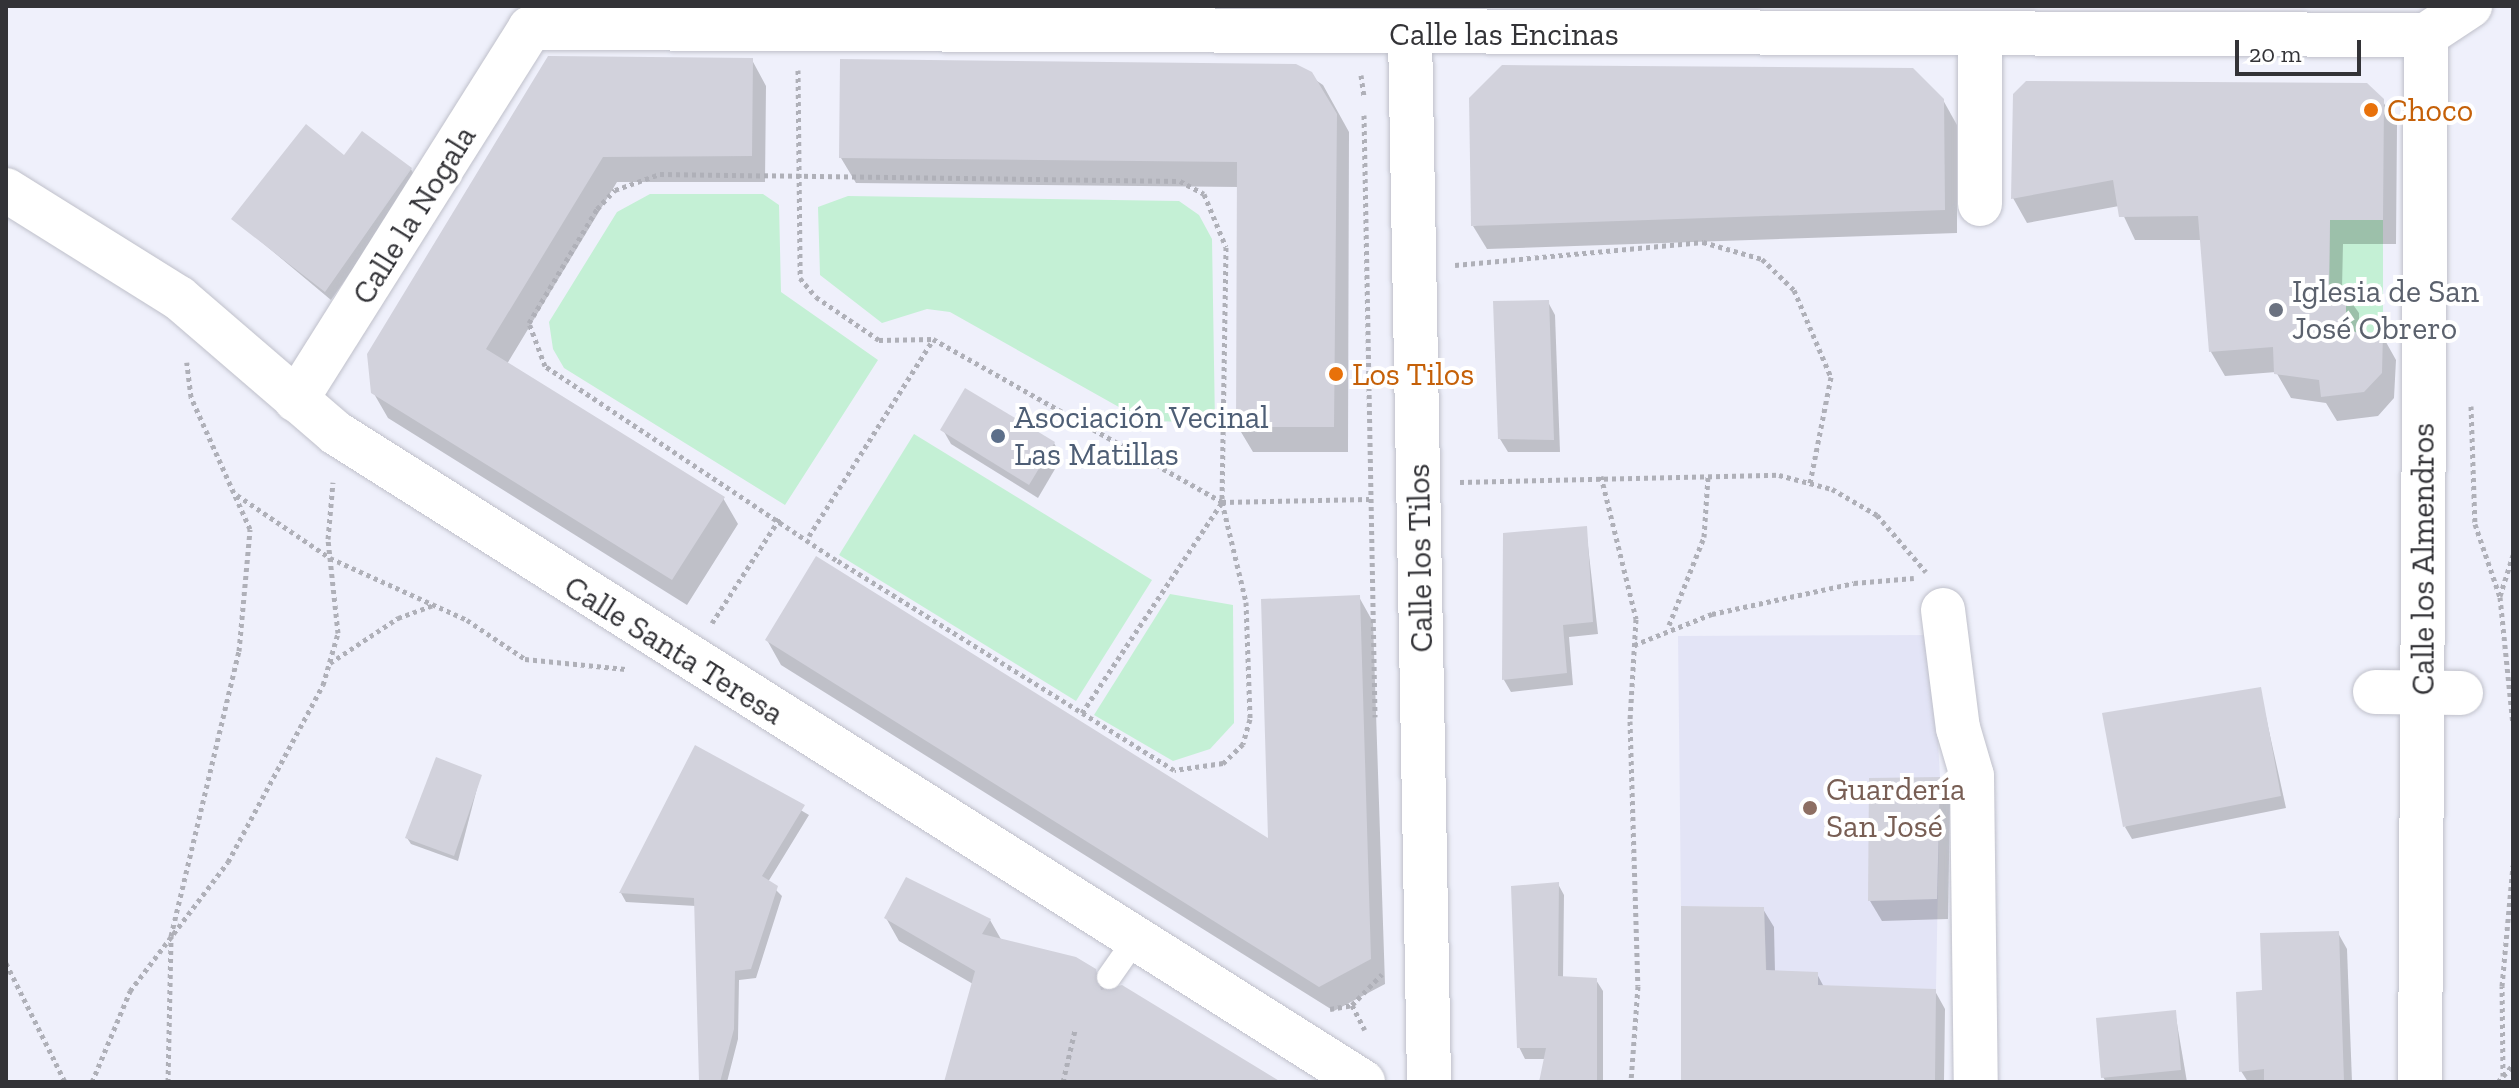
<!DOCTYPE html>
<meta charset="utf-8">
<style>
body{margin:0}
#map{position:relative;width:2519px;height:1088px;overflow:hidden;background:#eff0fb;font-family:"Zilla Slab",serif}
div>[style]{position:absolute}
.built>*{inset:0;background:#e3e4f6}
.green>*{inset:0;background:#c4f0d5}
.shadow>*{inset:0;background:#0003}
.building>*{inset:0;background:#d2d2dc}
.path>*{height:5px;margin-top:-2.5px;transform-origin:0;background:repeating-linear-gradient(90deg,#afb0b8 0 4px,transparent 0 8px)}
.roads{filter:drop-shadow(0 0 2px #bfc0ca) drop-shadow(0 0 2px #bfc0ca)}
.service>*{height:24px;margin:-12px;padding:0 12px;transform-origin:12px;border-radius:12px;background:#fff}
.minor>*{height:44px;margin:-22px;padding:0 22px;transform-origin:22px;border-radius:22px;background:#fff}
.dots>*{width:22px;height:22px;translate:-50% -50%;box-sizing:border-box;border:4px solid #fff;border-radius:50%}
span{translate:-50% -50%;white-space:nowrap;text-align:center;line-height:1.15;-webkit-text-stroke:8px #fff;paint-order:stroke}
.street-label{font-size:32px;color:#333337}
.food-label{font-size:32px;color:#c56008}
.left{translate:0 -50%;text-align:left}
.worship-label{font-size:32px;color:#5b616d}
.service-label{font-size:32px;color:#4e5e75}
.education-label{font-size:32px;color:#785e54}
.frame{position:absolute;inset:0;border:8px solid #333337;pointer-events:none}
.scale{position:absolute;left:2235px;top:40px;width:126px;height:36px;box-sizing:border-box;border:4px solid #333337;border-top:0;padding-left:10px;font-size:24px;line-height:28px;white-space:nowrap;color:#333337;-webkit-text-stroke:6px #fff;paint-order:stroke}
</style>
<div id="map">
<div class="built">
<i style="clip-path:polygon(1932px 635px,1940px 777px,1936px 989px,1767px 986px,1764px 907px,1681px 906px,1678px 636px)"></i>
</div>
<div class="green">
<i style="clip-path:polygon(650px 194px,763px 194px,779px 205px,781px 292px,878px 360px,785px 505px,564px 368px,553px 349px,549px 322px,617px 212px)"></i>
<i style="clip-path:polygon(848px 196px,1179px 201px,1199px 215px,1212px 239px,1215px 424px,1142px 420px,950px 312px,927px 309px,882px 323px,820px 275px,818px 207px)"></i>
<i style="clip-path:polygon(2330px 220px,2383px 220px,2383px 333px,2346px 332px,2346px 287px,2329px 288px)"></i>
<i style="clip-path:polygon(914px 434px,1152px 580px,1076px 701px,839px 555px)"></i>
<i style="clip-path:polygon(1170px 594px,1233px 605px,1234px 723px,1210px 749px,1173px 761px,1094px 715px)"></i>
</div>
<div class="shadow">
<i style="clip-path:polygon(549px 58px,752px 60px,766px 86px,765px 182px,617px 182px,507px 364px,723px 498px,738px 524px,687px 605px,388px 418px,373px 392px)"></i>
<i style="clip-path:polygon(1295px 66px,1323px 85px,1349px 132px,1348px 452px,1253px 452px,1238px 427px,1239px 187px,856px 183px,841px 158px)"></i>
<i style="clip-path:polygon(1943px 100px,1957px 125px,1957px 233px,1487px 249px,1473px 226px)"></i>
<i style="clip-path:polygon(2382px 100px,2397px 125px,2396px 244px,2343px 244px,2342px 289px,2359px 313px,2359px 335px,2382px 335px,2396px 360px,2394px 398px,2378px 416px,2337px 421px,2326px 403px,2291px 398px,2276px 372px,2225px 376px,2211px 352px,2202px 240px,2135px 240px,2119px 206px,2027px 223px,2013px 198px)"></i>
<i style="clip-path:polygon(345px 158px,411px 169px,416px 179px,331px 300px,234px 219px)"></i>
<i style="clip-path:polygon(1548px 302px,1555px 315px,1560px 452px,1508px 452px,1500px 439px)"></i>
<i style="clip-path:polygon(943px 430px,1054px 443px,1062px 457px,1038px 498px,951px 444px)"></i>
<i style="clip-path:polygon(1586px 528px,1598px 634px,1569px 637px,1573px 685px,1511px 692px,1504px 680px,1505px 535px)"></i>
<i style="clip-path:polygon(1359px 597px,1373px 622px,1385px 984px,1334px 1011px,781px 665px,767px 640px,1270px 841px)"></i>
<i style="clip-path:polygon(2260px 690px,2286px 808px,2132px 839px,2125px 827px)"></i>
<i style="clip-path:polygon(696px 748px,809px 815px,768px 882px,782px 896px,756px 978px,739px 980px,738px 1039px,727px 1082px,701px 1082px,696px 906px,626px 902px,621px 893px)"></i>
<i style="clip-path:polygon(480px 777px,458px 861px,411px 844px,407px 838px)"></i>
<i style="clip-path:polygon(1939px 779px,1950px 799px,1948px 919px,1882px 921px,1870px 901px)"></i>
<i style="clip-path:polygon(1558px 884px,1564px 895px,1563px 978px,1596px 980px,1603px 991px,1603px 1082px,1541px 1082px,1546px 1059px,1525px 1059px,1519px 1047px)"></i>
<i style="clip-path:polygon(1763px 909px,1774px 927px,1775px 972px,1817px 974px,1824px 987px,1935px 991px,1945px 1009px,1944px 1082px,1683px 1082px)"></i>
<i style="clip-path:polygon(886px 918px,990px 920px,1002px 941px,1095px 971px,1106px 991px,1278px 1082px,946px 1082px,973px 984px,899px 941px)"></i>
<i style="clip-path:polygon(2338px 933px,2347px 949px,2352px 1082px,2248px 1082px,2241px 1071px,2264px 992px)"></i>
<i style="clip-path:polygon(2175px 1012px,2187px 1082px,2106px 1082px,2103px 1077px)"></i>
</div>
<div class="building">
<i style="clip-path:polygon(548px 56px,753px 58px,752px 156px,603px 157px,486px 349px,725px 497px,672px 580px,371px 393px,367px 354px)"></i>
<i style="clip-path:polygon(840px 59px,1296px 64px,1312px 72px,1337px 114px,1334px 427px,1236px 427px,1237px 162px,839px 158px)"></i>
<i style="clip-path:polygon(1502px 65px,1913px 68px,1944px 99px,1945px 210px,1471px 226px,1469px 98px)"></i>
<i style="clip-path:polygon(2026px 81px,2367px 83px,2384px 99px,2383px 220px,2330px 220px,2329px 288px,2346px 287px,2346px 332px,2383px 333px,2382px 373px,2364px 392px,2321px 397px,2319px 380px,2274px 374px,2273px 347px,2209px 352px,2198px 216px,2119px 217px,2113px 180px,2011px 199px,2013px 94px)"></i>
<i style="clip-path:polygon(306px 124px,344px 155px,362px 131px,412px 168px,325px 292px,231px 219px)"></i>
<i style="clip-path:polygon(1549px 300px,1554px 440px,1498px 439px,1493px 301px)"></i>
<i style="clip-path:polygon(965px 388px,1055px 442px,1029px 485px,940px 430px)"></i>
<i style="clip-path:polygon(1587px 526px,1593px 622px,1563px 625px,1567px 673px,1502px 680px,1503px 533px)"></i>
<i style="clip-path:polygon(816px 556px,1268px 838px,1261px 599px,1360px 595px,1371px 959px,1319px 987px,765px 640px)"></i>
<i style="clip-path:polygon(2261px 687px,2281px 796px,2123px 827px,2102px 713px)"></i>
<i style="clip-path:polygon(695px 745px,805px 805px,762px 876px,778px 886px,751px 969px,735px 971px,734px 1029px,720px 1082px,699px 1082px,694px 898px,619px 893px)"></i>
<i style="clip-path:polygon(436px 757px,482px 775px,454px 856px,405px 838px)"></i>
<i style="clip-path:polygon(1940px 777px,1937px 899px,1868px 901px,1869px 778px)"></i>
<i style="clip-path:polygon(906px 877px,991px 919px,982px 934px,1076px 957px,1096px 969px,1101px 990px,1122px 985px,1281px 1082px,944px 1082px,975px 971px,884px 918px)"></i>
<i style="clip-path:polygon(1559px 882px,1558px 976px,1597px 978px,1597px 1082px,1539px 1082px,1546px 1048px,1517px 1048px,1511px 886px)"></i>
<i style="clip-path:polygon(1681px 906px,1764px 907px,1766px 970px,1818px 972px,1818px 985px,1936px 989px,1935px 1082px,1681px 1082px)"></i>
<i style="clip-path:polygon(2339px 931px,2344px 1082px,2264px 1082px,2264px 1069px,2239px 1072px,2236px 992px,2262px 990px,2260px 933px)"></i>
<i style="clip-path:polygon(2176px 1010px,2181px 1070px,2101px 1078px,2096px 1018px)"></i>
</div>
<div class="path">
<i style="left:798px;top:70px;width:208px;rotate:89.4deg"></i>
<i style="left:800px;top:278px;width:25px;rotate:50deg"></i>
<i style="left:816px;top:297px;width:76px;rotate:34.3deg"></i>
<i style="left:879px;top:340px;width:54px;rotate:-1.1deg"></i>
<i style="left:933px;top:339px;width:332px;rotate:29.4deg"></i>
<i style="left:1222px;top:502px;width:147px;rotate:-1.2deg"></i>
<i style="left:1361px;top:75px;width:22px;rotate:82deg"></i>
<i style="left:1364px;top:115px;width:602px;rotate:88.95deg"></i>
<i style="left:660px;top:174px;width:520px;rotate:0.77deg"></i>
<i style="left:1180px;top:181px;width:27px;rotate:28deg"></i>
<i style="left:1204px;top:194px;width:57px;rotate:67.5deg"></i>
<i style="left:1226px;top:247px;width:255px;rotate:90.9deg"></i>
<i style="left:1222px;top:502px;width:103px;rotate:76.5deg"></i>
<i style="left:1246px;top:602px;width:117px;rotate:88deg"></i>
<i style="left:1250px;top:719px;width:26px;rotate:106deg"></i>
<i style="left:1243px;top:744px;width:28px;rotate:136deg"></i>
<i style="left:1223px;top:763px;width:49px;rotate:171.9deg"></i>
<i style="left:1174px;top:770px;width:398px;rotate:-148.1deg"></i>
<i style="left:836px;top:560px;width:350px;rotate:-146.3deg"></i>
<i style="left:545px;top:366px;width:46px;rotate:-110.4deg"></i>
<i style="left:529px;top:323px;width:133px;rotate:-59.2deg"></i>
<i style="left:597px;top:209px;width:26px;rotate:-47deg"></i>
<i style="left:615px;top:190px;width:48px;rotate:-19.6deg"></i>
<i style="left:1455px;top:265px;width:249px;rotate:-5.3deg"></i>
<i style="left:1703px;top:242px;width:61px;rotate:16.1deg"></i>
<i style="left:1762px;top:259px;width:45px;rotate:44.1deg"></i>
<i style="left:1794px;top:290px;width:95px;rotate:67deg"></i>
<i style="left:1831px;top:377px;width:108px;rotate:101.2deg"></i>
<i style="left:2471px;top:406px;width:118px;rotate:88.1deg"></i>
<i style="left:2475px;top:524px;width:77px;rotate:71.1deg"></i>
<i style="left:2500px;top:597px;width:128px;rotate:84.2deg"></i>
<i style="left:1601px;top:476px;width:147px;rotate:76.2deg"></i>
<i style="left:1636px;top:619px;width:102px;rotate:93.4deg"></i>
<i style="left:1630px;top:721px;width:265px;rotate:88.3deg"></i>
<i style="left:1638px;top:986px;width:96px;rotate:94.2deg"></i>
<i style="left:1460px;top:482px;width:319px;rotate:-1.3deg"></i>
<i style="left:1779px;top:475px;width:55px;rotate:14.8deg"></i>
<i style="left:1832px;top:489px;width:52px;rotate:30deg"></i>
<i style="left:1877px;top:515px;width:75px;rotate:49.3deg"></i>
<i style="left:237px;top:495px;width:112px;rotate:34.1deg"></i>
<i style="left:330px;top:558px;width:150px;rotate:24.3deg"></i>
<i style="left:467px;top:620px;width:70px;rotate:33.9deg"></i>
<i style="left:525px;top:659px;width:101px;rotate:5.7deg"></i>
<i style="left:809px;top:536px;width:232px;rotate:-57.7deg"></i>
<i style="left:2500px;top:596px;width:43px;rotate:-72.4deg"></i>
<i style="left:712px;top:623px;width:125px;rotate:-57.1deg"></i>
<i style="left:1669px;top:625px;width:95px;rotate:-68.3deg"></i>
<i style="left:1704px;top:537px;width:61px;rotate:-86.2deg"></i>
<i style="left:1634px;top:645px;width:84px;rotate:-21.7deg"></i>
<i style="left:1712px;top:614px;width:145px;rotate:-12.3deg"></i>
<i style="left:1854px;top:583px;width:60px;rotate:-4.8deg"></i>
<i style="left:330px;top:663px;width:82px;rotate:-33.5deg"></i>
<i style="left:398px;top:618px;width:38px;rotate:-20deg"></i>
<i style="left:1082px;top:713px;width:253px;rotate:-56.4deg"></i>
<i style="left:6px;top:963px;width:133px;rotate:63.6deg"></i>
<i style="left:1352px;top:1005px;width:28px;rotate:63deg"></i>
<i style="left:1330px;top:1009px;width:22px;rotate:-10deg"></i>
<i style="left:1352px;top:1005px;width:43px;rotate:-45.9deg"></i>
<i style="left:2503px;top:1076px;width:90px;rotate:-90.6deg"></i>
<i style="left:2502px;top:986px;width:121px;rotate:-84.8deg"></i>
<i style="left:92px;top:1082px;width:99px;rotate:-67.3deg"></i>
<i style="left:130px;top:991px;width:162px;rotate:-52.8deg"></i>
<i style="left:228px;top:862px;width:201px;rotate:-61.8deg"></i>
<i style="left:323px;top:685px;width:54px;rotate:-73.9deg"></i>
<i style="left:338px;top:633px;width:95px;rotate:-96.1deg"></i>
<i style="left:328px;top:539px;width:57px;rotate:-85deg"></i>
<i style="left:168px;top:1082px;width:146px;rotate:-88.8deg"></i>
<i style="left:171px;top:936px;width:293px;rotate:-76.6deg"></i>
<i style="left:239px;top:651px;width:122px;rotate:-84.8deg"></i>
<i style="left:250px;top:529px;width:145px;rotate:-114.1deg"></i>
<i style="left:191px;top:397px;width:35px;rotate:-97deg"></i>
<i style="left:1063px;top:1082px;width:53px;rotate:-77deg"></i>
<i style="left:2498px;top:1082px;width:23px;rotate:-49deg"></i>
</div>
<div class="roads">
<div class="service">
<i style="left:1109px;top:977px;width:49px;rotate:-55deg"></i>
</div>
<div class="minor">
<i style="left:1410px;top:34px;width:1048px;rotate:88.96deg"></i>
<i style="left:6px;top:190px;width:204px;rotate:32deg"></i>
<i style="left:179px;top:298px;width:207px;rotate:40.7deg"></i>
<i style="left:336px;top:433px;width:1215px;rotate:32.29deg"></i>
<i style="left:1980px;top:204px;width:170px;rotate:-90deg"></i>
<i style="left:296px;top:400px;width:439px;rotate:-57.8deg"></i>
<i style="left:530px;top:28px;width:1896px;rotate:0.21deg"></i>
<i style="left:2426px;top:35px;width:53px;rotate:-33.4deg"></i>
<i style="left:1943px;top:610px;width:119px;rotate:82.8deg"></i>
<i style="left:1958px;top:728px;width:50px;rotate:73.7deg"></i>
<i style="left:1972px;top:776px;width:306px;rotate:89.3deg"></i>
<i style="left:2375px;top:692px;width:86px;rotate:0.7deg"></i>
<i style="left:2420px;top:1082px;width:1047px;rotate:-89.67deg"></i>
</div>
</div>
<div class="dots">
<i style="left:2371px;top:110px;background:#e8710a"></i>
<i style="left:2276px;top:310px;background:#6b7280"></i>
<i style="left:1336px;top:374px;background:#e8710a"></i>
<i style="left:998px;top:436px;background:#5c6f8a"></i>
<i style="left:1810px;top:808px;background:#8d6e63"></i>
</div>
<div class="street-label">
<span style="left:1504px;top:34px">Calle las Encinas</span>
<span style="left:414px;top:215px;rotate:-58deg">Calle la Nogala</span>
<span style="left:1420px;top:558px;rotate:-91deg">Calle los Tilos</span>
<span style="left:2423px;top:559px;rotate:-90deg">Calle los Almendros</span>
<span style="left:674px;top:650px;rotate:32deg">Calle Santa Teresa</span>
</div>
<div class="food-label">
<span class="left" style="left:2387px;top:110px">Choco</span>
<span class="left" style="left:1352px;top:374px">Los Tilos</span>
</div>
<div class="worship-label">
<span class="left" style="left:2292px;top:310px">Iglesia de San<br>José Obrero</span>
</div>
<div class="service-label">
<span class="left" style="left:1014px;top:436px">Asociación Vecinal<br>Las Matillas</span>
</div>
<div class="education-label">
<span class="left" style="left:1826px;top:808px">Guardería<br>San José</span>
</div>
<div class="frame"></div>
<div class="scale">20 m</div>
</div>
